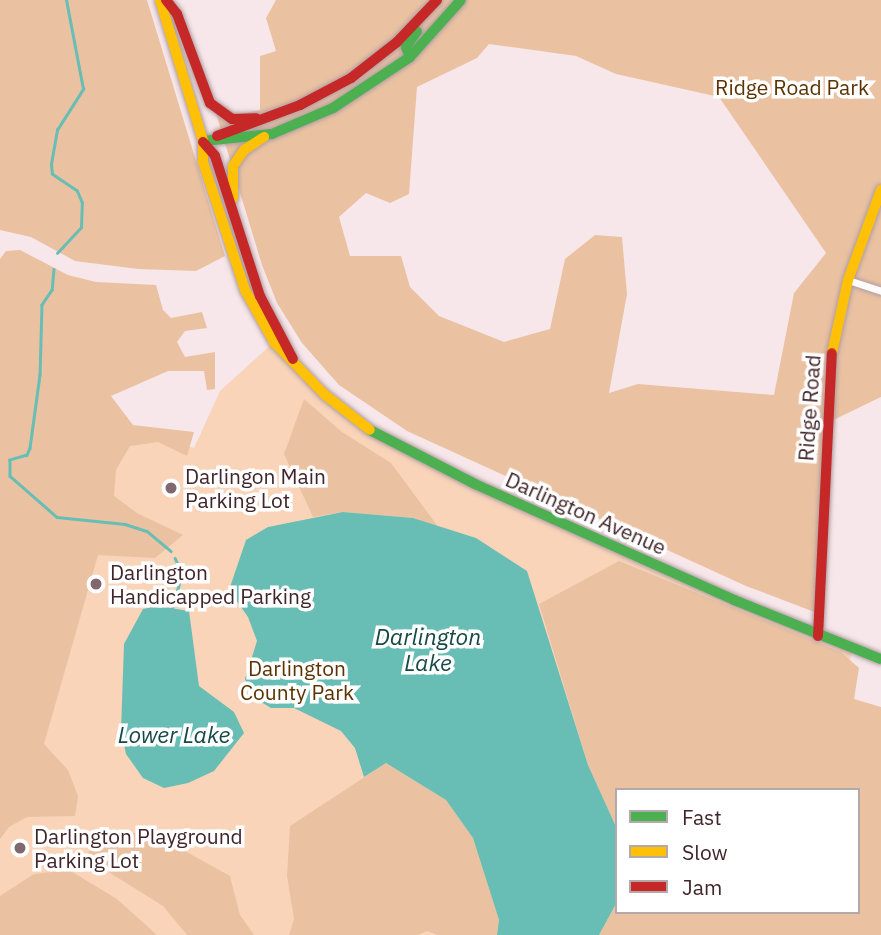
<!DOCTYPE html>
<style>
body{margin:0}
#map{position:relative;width:881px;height:935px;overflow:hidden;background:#f7e7ea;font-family:"IBM Plex Sans",sans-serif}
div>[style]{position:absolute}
.green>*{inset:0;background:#f9d4b9}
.forest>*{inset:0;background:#ebc2a1}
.water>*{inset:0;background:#68bdb5}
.stream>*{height:2.5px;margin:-1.25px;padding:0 1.25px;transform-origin:1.25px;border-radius:1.25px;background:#68bdb5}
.roads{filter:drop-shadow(0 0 2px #b09da1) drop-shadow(0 0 2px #b09da1)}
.street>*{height:7px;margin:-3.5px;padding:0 3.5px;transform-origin:3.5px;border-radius:3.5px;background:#fefbfc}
.fast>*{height:10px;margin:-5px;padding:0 5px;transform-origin:5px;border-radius:5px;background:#4caf50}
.slow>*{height:10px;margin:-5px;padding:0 5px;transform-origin:5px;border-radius:5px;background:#ffc107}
.jam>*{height:10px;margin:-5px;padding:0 5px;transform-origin:5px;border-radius:5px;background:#c62828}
.dots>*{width:19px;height:19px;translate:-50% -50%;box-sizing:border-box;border:4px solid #fff;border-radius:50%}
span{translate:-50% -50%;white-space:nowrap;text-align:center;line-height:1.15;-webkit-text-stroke:7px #fff;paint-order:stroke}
.park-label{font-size:21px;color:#5c3300}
.street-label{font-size:21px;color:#40252b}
.poi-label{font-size:21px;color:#40252b}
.left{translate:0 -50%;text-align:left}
.water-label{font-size:23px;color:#154943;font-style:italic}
.legend{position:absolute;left:615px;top:788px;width:245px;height:126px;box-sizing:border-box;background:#fff;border:2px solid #b3a8aa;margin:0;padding:9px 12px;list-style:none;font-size:21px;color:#40252b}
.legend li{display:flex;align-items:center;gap:14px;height:35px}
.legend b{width:35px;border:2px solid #b3a8aa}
</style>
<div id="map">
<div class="green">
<i style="clip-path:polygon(evenodd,274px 342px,308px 379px,393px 444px,852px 648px,847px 679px,862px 745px,862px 935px,0 935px,0 389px,57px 412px,194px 448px,220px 391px,274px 342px,617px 790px,858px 790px,858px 912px,617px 912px,617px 790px)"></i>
</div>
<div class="forest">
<i style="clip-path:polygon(0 0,147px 0,225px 256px,196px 271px,138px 269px,75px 261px,31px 237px,0 230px)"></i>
<i style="clip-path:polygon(evenodd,276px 0,881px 0,881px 397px,827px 423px,817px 613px,746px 586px,407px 431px,339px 385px,302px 343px,277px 303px,262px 265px,211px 97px,237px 115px,260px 110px,260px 56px,276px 51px,266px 18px,276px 0,489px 44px,576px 56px,616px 74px,719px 97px,826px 253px,794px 293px,774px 395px,638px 384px,609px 393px,627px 294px,622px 237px,595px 235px,565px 259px,550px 329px,504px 342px,439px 316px,410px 287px,401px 256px,350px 256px,339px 217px,366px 193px,390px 203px,409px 194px,417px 87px,477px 58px,489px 44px)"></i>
<i style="clip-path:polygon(20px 250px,68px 275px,96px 282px,156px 285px,163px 310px,171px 318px,202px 312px,207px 328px,185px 331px,177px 342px,185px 357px,215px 352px,215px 389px,207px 390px,204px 371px,168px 371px,111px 396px,133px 425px,194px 432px,187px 456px,158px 442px,130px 446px,116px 470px,114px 496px,137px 513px,183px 535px,155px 558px,98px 555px,44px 744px,68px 770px,78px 796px,75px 816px,27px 817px,9px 827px,0 839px,0 259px,6px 251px)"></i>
<i style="clip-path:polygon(304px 399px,342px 432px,391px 463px,439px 528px,413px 518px,344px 512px,313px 517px,284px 454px)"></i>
<i style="clip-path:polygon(619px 561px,841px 652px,859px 668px,854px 699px,881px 707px,881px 935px,599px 935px,617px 902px,617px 912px,858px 912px,858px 790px,617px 790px,617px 829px,588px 765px,539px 604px)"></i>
<i style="clip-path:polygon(386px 763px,446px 800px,473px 838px,499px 920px,497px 935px,437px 935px,427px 931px,418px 935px,289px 935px,294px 919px,287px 876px,290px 826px)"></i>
<i style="clip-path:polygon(147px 830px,230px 876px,240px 915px,254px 935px,187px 935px,163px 906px,83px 856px,105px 840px)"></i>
<i style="clip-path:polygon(69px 870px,117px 899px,157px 935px,0 935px,0 896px,34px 874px)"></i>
</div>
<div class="water">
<i style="clip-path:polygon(343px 512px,413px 518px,476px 538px,527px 571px,588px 765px,617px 829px,617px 902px,599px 935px,497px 935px,499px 920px,473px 838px,446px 800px,386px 763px,364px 777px,355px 748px,341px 731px,294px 708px,271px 708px,251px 696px,245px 679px,257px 641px,248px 617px,229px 590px,246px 540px,268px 527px)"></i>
<i style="clip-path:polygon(158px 606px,189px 611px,199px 686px,234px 712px,244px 733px,214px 771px,188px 783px,164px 788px,143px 778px,126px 754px,121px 731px,124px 644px,143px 609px)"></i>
</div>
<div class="stream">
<i style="left:57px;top:253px;width:35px;rotate:-47deg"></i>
<i style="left:81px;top:227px;width:24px;rotate:-88deg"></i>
<i style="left:82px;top:203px;width:13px;rotate:-113deg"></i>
<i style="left:77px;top:191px;width:30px;rotate:-146deg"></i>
<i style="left:52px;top:174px;width:10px;rotate:-96deg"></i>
<i style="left:51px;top:164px;width:35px;rotate:-80deg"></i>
<i style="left:57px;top:130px;width:49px;rotate:-57.6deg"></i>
<i style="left:83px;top:89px;width:91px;rotate:-100.8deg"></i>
<i style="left:54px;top:269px;width:21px;rotate:95deg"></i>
<i style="left:52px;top:290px;width:18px;rotate:124deg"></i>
<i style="left:42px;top:305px;width:70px;rotate:91.6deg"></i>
<i style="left:40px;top:375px;width:74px;rotate:97.8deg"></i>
<i style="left:30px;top:448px;width:8px;rotate:113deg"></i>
<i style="left:27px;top:455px;width:18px;rotate:164deg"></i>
<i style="left:10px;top:460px;width:16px;rotate:90deg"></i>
<i style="left:10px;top:476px;width:62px;rotate:41.1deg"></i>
<i style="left:57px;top:517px;width:68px;rotate:5.9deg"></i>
<i style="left:125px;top:524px;width:23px;rotate:18deg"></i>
<i style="left:147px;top:531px;width:31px;rotate:40deg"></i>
<i style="left:172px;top:608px;width:35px;rotate:-74deg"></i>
<i style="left:182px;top:574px;width:17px;rotate:-115deg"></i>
</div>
<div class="roads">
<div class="street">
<i style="left:848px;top:280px;width:35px;rotate:18deg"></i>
</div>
<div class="fast">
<i style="left:410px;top:57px;width:11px;rotate:-112deg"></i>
<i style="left:406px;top:47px;width:19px;rotate:-55deg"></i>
<i style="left:203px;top:141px;width:69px;rotate:-5.8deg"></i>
<i style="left:272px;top:134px;width:66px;rotate:-23.1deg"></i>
<i style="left:333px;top:108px;width:92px;rotate:-33.5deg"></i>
<i style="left:410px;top:57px;width:76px;rotate:-48.2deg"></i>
<i style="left:370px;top:430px;width:118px;rotate:27.2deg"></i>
<i style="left:475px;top:484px;width:284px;rotate:24.1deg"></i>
<i style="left:734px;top:600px;width:158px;rotate:21.9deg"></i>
</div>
<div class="slow">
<i style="left:160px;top:0;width:147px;rotate:73deg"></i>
<i style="left:203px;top:141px;width:21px;rotate:90deg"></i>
<i style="left:203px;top:162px;width:135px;rotate:71.8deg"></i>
<i style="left:245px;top:290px;width:60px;rotate:60.9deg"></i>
<i style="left:274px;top:342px;width:72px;rotate:46.1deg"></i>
<i style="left:324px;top:394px;width:58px;rotate:38deg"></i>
<i style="left:233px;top:198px;width:32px;rotate:-90deg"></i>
<i style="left:233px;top:166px;width:19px;rotate:-55deg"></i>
<i style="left:244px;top:150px;width:24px;rotate:-33deg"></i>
<i style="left:832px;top:353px;width:75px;rotate:-77.6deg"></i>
<i style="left:848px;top:280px;width:96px;rotate:-69.9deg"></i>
</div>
<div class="jam">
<i style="left:166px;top:0;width:18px;rotate:52deg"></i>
<i style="left:177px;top:14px;width:95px;rotate:69.7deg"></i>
<i style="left:210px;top:103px;width:27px;rotate:36deg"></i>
<i style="left:232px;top:119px;width:24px;rotate:-2deg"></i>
<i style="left:217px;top:136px;width:89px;rotate:-20.5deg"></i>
<i style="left:300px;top:105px;width:58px;rotate:-27.9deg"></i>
<i style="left:351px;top:78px;width:58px;rotate:-38deg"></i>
<i style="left:397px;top:42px;width:58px;rotate:-46.4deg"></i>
<i style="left:203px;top:142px;width:18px;rotate:49deg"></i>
<i style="left:215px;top:156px;width:147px;rotate:72.2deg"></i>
<i style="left:260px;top:296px;width:71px;rotate:62.4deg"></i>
<i style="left:818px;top:636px;width:283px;rotate:-87.2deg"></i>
</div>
</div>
<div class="dots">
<i style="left:171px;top:488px;background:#80696e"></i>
<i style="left:96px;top:584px;background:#80696e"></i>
<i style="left:20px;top:848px;background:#80696e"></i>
</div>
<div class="park-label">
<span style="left:792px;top:87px">Ridge Road Park</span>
<span style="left:297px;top:680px">Darlington<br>County Park</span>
</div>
<div class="street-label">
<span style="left:809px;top:408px;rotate:-86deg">Ridge Road</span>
<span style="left:586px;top:513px;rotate:24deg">Darlington Avenue</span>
</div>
<div class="poi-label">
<span class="left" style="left:185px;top:488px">Darlingon Main<br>Parking Lot</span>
<span class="left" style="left:110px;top:584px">Darlington<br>Handicapped Parking</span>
<span class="left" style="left:34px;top:848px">Darlington Playground<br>Parking Lot</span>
</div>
<div class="water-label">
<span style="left:428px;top:649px">Darlington<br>Lake</span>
<span style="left:174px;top:734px">Lower Lake</span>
</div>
<ul class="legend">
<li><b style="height:9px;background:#4caf50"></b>Fast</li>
<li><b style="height:9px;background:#ffc107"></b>Slow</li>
<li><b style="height:9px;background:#c62828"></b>Jam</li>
</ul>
</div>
